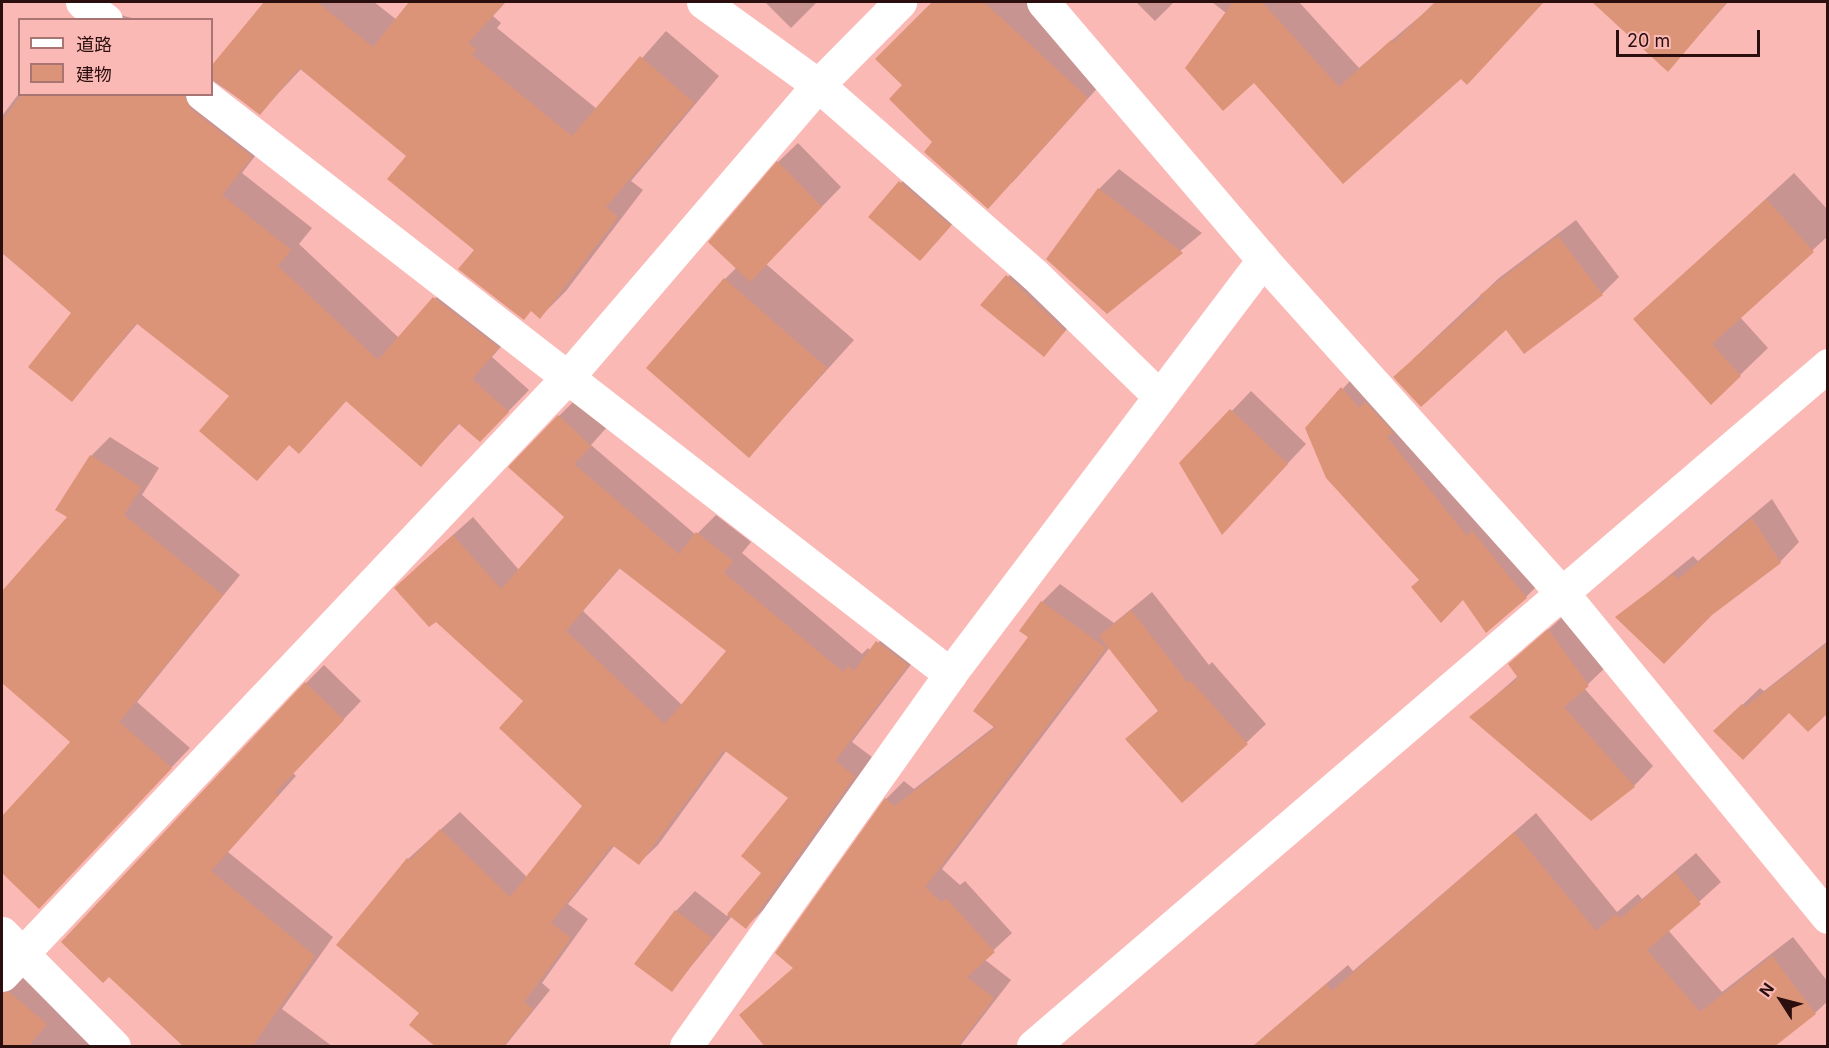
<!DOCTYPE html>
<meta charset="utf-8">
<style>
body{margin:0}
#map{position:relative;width:1829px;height:1048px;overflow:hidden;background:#fbb9b6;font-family:Inter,"Noto Sans JP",sans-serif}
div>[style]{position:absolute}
.shadow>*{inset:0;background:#0003}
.building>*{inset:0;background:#dc9478}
.minor>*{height:33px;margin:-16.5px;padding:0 16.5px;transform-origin:16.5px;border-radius:16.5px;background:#fff}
span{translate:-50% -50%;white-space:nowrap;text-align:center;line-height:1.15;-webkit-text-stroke:4.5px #fbb9b6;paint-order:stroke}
.frame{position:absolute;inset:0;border:3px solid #2b0e0e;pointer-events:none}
.legend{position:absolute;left:18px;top:18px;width:195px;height:78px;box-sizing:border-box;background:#fbb9b6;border:2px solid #a87573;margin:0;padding:8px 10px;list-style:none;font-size:18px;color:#2b0e0e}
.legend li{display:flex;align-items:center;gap:12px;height:30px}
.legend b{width:30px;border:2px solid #a87573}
.north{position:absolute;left:1751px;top:970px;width:60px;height:60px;-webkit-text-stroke:4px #fbb9b6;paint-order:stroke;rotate:306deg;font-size:16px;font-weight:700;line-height:24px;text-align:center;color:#2b0e0e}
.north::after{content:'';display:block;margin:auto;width:21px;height:27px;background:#2b0e0e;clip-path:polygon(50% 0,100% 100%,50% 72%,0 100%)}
.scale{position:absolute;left:1616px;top:30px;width:144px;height:27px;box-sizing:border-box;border:3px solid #2b0e0e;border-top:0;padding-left:8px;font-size:18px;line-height:21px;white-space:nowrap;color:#2b0e0e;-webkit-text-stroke:4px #fbb9b6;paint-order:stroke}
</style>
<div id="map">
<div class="shadow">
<i style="clip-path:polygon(266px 2px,374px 2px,397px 20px,411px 2px,506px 2px,493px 16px,501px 23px,497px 28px,597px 109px,666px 31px,719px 76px,631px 181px,643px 190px,566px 291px,540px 317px,476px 250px,408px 156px,301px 69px,260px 113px,212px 80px,212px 68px)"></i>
<i style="clip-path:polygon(765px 2px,817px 2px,791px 28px)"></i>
<i style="clip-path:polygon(934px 2px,1034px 2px,1111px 73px,1012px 183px,934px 142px,904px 85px,878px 59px)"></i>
<i style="clip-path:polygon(1136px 2px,1174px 2px,1155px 21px)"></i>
<i style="clip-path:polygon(1212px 2px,1299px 2px,1359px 68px,1437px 2px,1543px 2px,1486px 64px,1462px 77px,1343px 182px,1226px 13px)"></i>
<i style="clip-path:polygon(1594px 2px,1728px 2px,1668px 70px)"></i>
<i style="clip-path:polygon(117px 14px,139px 20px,83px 20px)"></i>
<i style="clip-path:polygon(20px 92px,212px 94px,272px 134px,242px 173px,312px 228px,299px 244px,399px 338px,456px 276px,519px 326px,492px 357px,529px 390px,501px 419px,460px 423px,421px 465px,347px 400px,320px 430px,290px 444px,257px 479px,231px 396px,138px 323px,72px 400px,73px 313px,2px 253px,2px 116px)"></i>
<i style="clip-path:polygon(798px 143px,841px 187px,766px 264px,854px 340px,749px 456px,725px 279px,737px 267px,778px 162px)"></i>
<i style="clip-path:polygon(920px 162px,969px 206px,920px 259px,871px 216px)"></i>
<i style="clip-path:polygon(1119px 169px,1202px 233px,1107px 312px,1048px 259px,1099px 189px)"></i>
<i style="clip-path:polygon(1794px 173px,1828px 210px,1828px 236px,1740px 317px,1768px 348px,1740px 375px,1635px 319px)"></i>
<i style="clip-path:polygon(1576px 220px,1619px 277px,1602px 294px,1412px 360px,1499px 278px)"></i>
<i style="clip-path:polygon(1027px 256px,1084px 310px,1044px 355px,983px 305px)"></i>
<i style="clip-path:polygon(1360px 370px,1543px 580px,1526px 597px,1463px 598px,1421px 580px,1307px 428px)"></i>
<i style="clip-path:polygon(1251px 391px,1306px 444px,1241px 513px,1181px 464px)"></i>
<i style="clip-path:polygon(evenodd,577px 398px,608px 426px,591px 445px,696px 535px,716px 515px,751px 542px,742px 553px,862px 654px,868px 648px,871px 651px,896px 623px,925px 646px,852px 742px,872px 757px,764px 909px,746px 927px,732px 916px,672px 990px,676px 911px,695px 891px,727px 916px,764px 873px,791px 798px,727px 750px,658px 845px,639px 863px,615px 845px,568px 904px,588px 919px,542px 983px,550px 990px,505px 1046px,438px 1046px,421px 1012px,338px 945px,408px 859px,460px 812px,528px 878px,584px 806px,525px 701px,415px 569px,473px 517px,519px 570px,566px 516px,559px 416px,577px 398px,621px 567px,728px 650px,682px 705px,583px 611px,621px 567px)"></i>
<i style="clip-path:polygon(110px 437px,159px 468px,142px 495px,240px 575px,137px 702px,190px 748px,39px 906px,2px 871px,2px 818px,72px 742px,4px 682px,2px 685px,2px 592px,70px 517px,91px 456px)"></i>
<i style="clip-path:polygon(1772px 499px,1799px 542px,1780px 562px,1618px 617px,1693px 556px,1698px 561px)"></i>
<i style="clip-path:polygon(1060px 584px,1114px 623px,1152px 592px,1209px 665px,1212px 662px,1266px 724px,1246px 743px,1127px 740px,1159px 710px,1110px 647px,942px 869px,960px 885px,965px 881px,1012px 933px,984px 959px,1011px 980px,960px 1046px,896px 1046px,886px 799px,904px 781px,914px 789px,995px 726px,1042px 602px)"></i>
<i style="clip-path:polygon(1569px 611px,1607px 666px,1584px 688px,1653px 766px,1634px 786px,1471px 717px,1518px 676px,1510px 664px)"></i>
<i style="clip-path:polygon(1828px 641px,1828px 712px,1808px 730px,1789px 711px,1733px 714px,1760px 688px,1764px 691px)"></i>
<i style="clip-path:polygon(324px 665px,361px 701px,293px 773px,296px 776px,228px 852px,333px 937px,282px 1009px,332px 1046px,187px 1046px,109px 975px,306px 683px)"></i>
<i style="clip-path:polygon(1536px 813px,1617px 912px,1638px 894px,1642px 899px,1696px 853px,1721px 882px,1668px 930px,1722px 992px,1793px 937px,1828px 982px,1828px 1001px,1815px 1013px,1253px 1046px,1348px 965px,1353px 971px)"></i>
<i style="clip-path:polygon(18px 974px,65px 1004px,100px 1046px,2px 1046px,2px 990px)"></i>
</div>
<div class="building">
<i style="clip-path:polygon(264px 2px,317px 2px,373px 47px,409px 2px,505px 2px,468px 43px,476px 49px,472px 55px,572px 136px,640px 56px,694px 103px,606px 207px,618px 217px,540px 319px,531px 311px,524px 320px,458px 269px,474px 250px,387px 179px,406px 156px,299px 68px,260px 115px,212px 78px,212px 65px)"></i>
<i style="clip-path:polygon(932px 2px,984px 2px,1088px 98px,988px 209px,924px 152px,932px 142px,889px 99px,902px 85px,875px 59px)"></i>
<i style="clip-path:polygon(1233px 2px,1262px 2px,1339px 87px,1391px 40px,1394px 42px,1435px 2px,1544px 2px,1467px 85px,1461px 79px,1343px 184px,1254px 83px,1223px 111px,1185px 68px)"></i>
<i style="clip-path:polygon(1592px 2px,1727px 2px,1668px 72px)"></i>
<i style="clip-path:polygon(22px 94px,184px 94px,191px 109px,252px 157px,222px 195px,291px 250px,278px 266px,378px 360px,433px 297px,499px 348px,472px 379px,509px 412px,480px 442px,458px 423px,421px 467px,346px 401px,299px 454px,289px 445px,257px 481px,199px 431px,229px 396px,136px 323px,72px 402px,28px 367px,71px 313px,2px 252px,2px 121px)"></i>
<i style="clip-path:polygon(777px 161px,822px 207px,750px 282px,708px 242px)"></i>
<i style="clip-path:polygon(899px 181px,951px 226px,920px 261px,868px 217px)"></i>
<i style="clip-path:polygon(1098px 188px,1183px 253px,1107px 314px,1046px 259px)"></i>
<i style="clip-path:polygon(1766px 199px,1814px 252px,1712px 344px,1741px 376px,1711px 405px,1633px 319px)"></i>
<i style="clip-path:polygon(1558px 236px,1603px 295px,1524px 354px,1506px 330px,1421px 407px,1393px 377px,1482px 298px,1480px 295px)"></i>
<i style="clip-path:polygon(1006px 275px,1065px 331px,1044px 357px,980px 305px)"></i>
<i style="clip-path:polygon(724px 278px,827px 368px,749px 458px,646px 368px)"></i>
<i style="clip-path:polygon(1341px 387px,1359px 408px,1365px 402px,1393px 432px,1387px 437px,1467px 536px,1472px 531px,1527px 598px,1486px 633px,1463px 600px,1441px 623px,1411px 587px,1419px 580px,1326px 478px,1305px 428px)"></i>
<i style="clip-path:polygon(1230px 409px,1288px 464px,1222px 535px,1179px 463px)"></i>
<i style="clip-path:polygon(evenodd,558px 415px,591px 446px,574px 464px,679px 554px,696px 532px,733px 561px,724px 573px,843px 672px,848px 666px,854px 671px,876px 641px,908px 665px,835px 761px,855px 776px,746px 929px,727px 914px,761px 873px,741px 856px,788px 798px,724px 750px,639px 865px,612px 845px,551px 923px,571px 938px,524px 1002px,533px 1009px,503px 1047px,436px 1047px,409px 1025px,419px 1013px,336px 945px,407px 858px,410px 860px,440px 829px,510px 897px,582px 806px,499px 728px,523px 701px,436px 622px,429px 627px,394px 588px,453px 535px,501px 589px,564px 517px,508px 467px,558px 415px,619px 568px,726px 651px,665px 724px,566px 631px,619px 568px)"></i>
<i style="clip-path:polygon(90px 455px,141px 487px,124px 515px,223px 595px,119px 722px,172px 768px,39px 909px,2px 873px,2px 816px,70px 742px,2px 683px,2px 591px,67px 517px,55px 510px)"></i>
<i style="clip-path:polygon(1752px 518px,1781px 563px,1712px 615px,1664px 664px,1615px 617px,1672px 574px,1678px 579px)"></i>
<i style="clip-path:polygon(1041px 601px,1106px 648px,925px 887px,941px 902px,946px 898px,995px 952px,967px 977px,994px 998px,957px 1047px,765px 1047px,739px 1015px,793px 968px,775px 953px,885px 798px,895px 806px,995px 728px,973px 711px,1028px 637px,1019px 631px)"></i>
<i style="clip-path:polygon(1131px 610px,1188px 683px,1191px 681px,1248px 744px,1182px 803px,1125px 739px,1158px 711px,1099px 636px)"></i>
<i style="clip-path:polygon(1548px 629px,1589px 686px,1564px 707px,1635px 787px,1591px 821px,1469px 717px,1518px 678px,1508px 664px)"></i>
<i style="clip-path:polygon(1827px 644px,1827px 714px,1808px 732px,1789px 713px,1743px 760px,1713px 731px,1742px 704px,1745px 707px)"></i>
<i style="clip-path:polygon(305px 682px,344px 720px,275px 793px,279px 795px,211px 871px,315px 956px,252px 1047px,184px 1047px,109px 977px,103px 983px,61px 942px)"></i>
<i style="clip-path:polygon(1514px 832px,1596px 931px,1616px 914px,1620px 919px,1675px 872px,1701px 904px,1647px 950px,1700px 1012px,1772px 956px,1816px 1014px,1774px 1047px,1252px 1047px,1326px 984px,1332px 991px)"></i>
<i style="clip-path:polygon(675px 910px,712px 938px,672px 992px,634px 964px)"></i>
<i style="clip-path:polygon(9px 992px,47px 1024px,28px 1047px,2px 1047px,2px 993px)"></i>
</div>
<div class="minor">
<i style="left:82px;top:2px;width:30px;rotate:37deg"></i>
<i style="left:703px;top:2px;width:142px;rotate:35.8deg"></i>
<i style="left:818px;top:85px;width:287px;rotate:41.2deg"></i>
<i style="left:1034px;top:274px;width:175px;rotate:44.3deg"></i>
<i style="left:1043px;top:2px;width:339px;rotate:49.5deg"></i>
<i style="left:1263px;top:260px;width:450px;rotate:48.1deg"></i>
<i style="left:1564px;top:595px;width:416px;rotate:50.7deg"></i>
<i style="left:202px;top:94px;width:947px;rotate:37.79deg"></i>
<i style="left:2px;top:933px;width:159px;rotate:45.3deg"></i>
<i style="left:2px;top:975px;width:821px;rotate:-46.58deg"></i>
<i style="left:566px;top:379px;width:387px;rotate:-49.4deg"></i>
<i style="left:818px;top:85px;width:117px;rotate:-45.3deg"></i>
<i style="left:686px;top:1046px;width:456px;rotate:-54.6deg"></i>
<i style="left:950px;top:674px;width:519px;rotate:-52.91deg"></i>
<i style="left:1033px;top:1046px;width:1047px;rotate:-40.58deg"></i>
</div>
<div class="frame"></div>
<ul class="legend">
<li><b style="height:8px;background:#fff"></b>道路</li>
<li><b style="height:16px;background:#dc9478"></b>建物</li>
</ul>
<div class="north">N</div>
<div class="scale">20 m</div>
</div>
